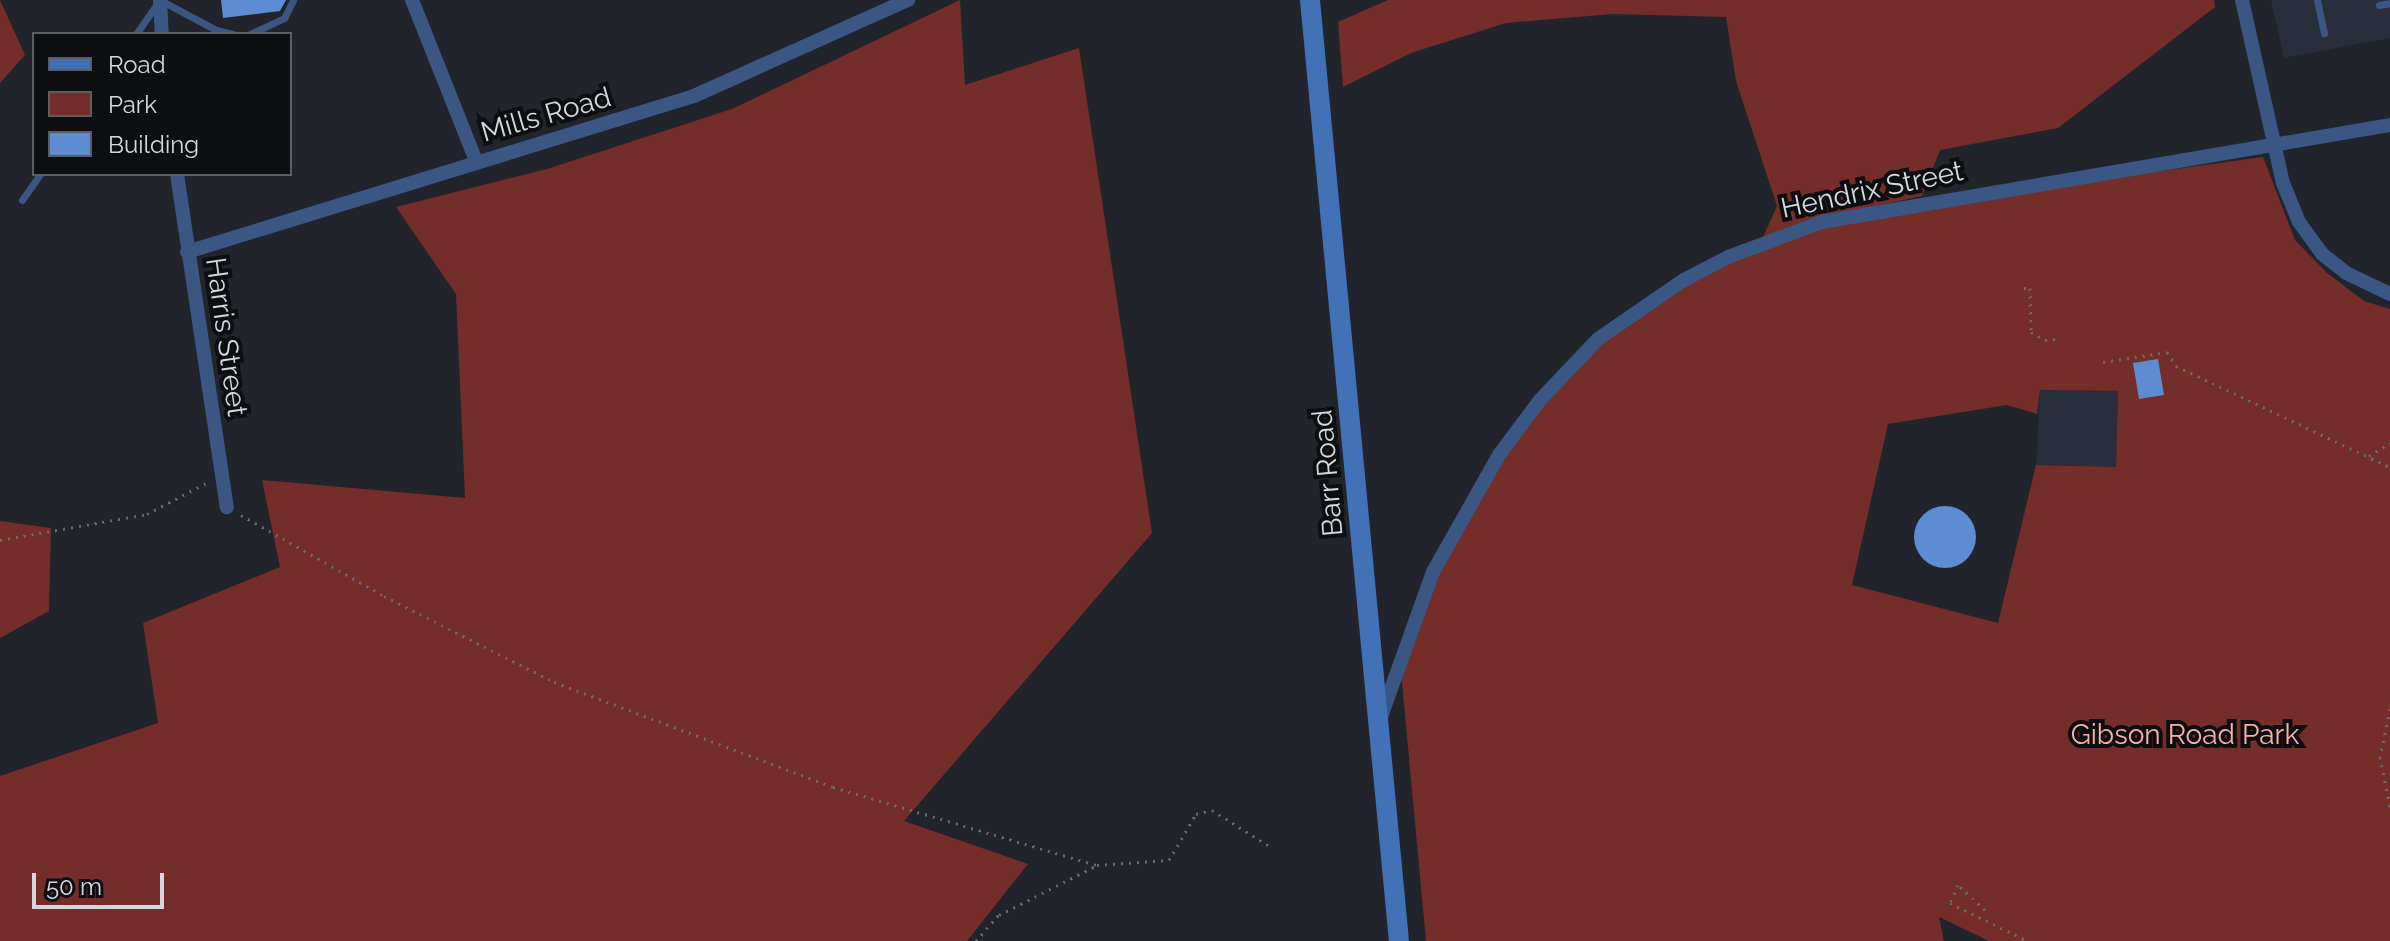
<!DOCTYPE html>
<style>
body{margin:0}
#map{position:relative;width:2390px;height:941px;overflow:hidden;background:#21252b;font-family:Raleway,sans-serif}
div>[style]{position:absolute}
.built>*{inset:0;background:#282f3a}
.green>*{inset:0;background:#742d28}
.building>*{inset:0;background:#5e8cd2}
.round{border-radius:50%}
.path>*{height:3px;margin-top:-1.5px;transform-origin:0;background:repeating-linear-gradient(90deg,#676a6f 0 2px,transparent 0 8px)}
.lane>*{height:7px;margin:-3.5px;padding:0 3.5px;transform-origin:3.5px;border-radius:3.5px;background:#3a5682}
.street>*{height:14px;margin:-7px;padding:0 7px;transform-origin:7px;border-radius:7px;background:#3a5682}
.secondary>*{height:20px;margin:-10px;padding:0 10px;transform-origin:10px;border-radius:10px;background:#4371b7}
span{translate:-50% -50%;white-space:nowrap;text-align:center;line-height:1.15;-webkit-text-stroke:8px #0c0e11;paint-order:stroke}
.street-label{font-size:28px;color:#d5d8dc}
.park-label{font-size:28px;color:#fab0a7}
.legend{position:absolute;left:32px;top:32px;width:260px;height:144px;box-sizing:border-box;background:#0c0e11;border:2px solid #5c5f62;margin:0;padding:10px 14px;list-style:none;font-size:24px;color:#d5d8dc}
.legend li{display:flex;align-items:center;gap:16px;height:40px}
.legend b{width:40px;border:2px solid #5c5f62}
.scale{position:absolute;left:32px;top:873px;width:132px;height:36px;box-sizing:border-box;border:4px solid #d5d8dc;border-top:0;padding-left:10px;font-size:24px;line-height:28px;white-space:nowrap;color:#d5d8dc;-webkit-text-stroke:6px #0c0e11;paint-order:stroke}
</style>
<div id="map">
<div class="built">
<i style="clip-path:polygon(2271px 0,2390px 0,2390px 38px,2284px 58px)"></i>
<i style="clip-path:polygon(2040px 390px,2118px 391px,2116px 467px,2036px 465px)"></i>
</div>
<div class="green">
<i style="clip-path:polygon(0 0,25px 55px,0 83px)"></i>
<i style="clip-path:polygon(960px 0,965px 85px,1079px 48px,1152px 533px,904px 821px,1028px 864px,967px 941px,0 941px,0 776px,158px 723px,143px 623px,280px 567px,262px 480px,465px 498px,456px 294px,396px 207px,547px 169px,732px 109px)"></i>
<i style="clip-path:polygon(evenodd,1388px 0,2214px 0,2215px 7px,2058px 128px,1940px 150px,1922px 196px,1820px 218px,2263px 157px,2295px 240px,2326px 272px,2364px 301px,2390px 309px,2390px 941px,1989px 941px,1939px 917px,1944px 941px,1426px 941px,1400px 661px,1433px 572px,1540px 400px,1641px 306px,1760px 244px,1777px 206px,1736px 81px,1726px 17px,1613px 14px,1506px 23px,1411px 53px,1343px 87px,1338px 22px,1388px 0,2040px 390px,2118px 391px,2116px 467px,2036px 465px,1998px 623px,1852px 585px,1888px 424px,2007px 405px,2037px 414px,2040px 390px)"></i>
<i style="clip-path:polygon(0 521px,51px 528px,49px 611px,0 638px)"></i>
</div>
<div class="building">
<i style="clip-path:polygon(221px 0,286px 0,280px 11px,223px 18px)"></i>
<i style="clip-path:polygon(2158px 359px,2164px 395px,2139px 399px,2133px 363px)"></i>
<i class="round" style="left:1914px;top:506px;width:62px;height:62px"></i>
</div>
<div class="path">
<i style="left:2024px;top:288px;width:6px"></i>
<i style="left:2030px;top:288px;width:44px;rotate:88.7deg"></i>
<i style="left:2031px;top:332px;width:16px;rotate:30deg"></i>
<i style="left:2045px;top:340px;width:11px;rotate:-5deg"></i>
<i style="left:2103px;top:362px;width:65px;rotate:-8.9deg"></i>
<i style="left:2167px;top:352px;width:17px;rotate:57deg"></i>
<i style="left:2176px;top:366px;width:237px;rotate:25.3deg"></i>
<i style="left:2369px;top:456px;width:25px;rotate:-32deg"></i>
<i style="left:241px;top:515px;width:164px;rotate:29.5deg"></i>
<i style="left:384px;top:596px;width:191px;rotate:26.8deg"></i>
<i style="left:554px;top:682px;width:298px;rotate:20.6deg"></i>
<i style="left:833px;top:787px;width:275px;rotate:16.5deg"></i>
<i style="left:1097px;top:865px;width:72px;rotate:-4deg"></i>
<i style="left:1169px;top:860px;width:53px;rotate:-59.6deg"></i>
<i style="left:1196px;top:814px;width:16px;rotate:-14deg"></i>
<i style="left:1212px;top:810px;width:67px;rotate:32.3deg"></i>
<i style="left:0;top:540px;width:149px;rotate:-10deg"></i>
<i style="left:147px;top:514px;width:67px;rotate:-27.7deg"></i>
<i style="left:2390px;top:709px;width:49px;rotate:101.8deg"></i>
<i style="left:2380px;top:757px;width:51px;rotate:78.7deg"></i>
<i style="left:1985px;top:910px;width:37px;rotate:-137deg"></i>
<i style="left:1958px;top:885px;width:20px;rotate:114deg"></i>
<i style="left:1950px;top:903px;width:87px;rotate:26deg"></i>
<i style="left:976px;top:941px;width:35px;rotate:-49deg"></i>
<i style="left:999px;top:915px;width:110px;rotate:-27deg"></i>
</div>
<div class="lane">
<i style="left:2317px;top:0;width:34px;rotate:78deg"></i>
<i style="left:162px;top:1px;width:61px;rotate:28.2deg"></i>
<i style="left:216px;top:30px;width:17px;rotate:13deg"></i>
<i style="left:2379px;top:5px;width:11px;rotate:-10deg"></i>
<i style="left:136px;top:34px;width:39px;rotate:-55deg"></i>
<i style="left:250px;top:34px;width:38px;rotate:-25deg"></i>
<i style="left:284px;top:18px;width:20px;rotate:-63deg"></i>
<i style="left:22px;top:200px;width:32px;rotate:-55deg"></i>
</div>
<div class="street">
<i style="left:160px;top:0;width:34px;rotate:87deg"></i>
<i style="left:412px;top:0;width:173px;rotate:68.3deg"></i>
<i style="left:2242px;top:0;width:188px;rotate:77.4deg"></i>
<i style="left:2283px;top:183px;width:42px;rotate:67.7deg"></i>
<i style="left:2299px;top:222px;width:39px;rotate:54deg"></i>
<i style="left:2322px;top:254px;width:31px;rotate:38deg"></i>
<i style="left:2346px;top:273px;width:49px;rotate:25.5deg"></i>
<i style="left:177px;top:174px;width:337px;rotate:81.5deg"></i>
<i style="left:187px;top:252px;width:530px;rotate:-17.1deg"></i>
<i style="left:694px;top:96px;width:235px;rotate:-24.2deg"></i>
<i style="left:1381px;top:717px;width:154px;rotate:-70.3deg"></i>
<i style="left:1433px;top:572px;width:134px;rotate:-60.6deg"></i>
<i style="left:1499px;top:455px;width:69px;rotate:-53.3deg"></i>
<i style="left:1540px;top:400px;width:84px;rotate:-46.4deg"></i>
<i style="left:1598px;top:339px;width:104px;rotate:-34.5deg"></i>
<i style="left:1684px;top:280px;width:50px;rotate:-27.6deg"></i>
<i style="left:1728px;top:257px;width:100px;rotate:-20.4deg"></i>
<i style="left:1822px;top:222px;width:576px;rotate:-9.69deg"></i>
</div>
<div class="secondary">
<i style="left:1310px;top:0;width:945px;rotate:84.6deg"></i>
</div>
<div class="street-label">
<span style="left:546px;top:115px;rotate:-16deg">Mills Road</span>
<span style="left:1872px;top:190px;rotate:-12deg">Hendrix Street</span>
<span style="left:226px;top:337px;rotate:82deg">Harris Street</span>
<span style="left:1328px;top:473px;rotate:-95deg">Barr Road</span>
</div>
<div class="park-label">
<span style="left:2185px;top:735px">Gibson Road Park</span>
</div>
<ul class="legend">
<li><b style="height:10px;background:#4371b7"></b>Road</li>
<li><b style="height:22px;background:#742d28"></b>Park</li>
<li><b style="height:22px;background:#5e8cd2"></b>Building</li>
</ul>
<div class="scale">50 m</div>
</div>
